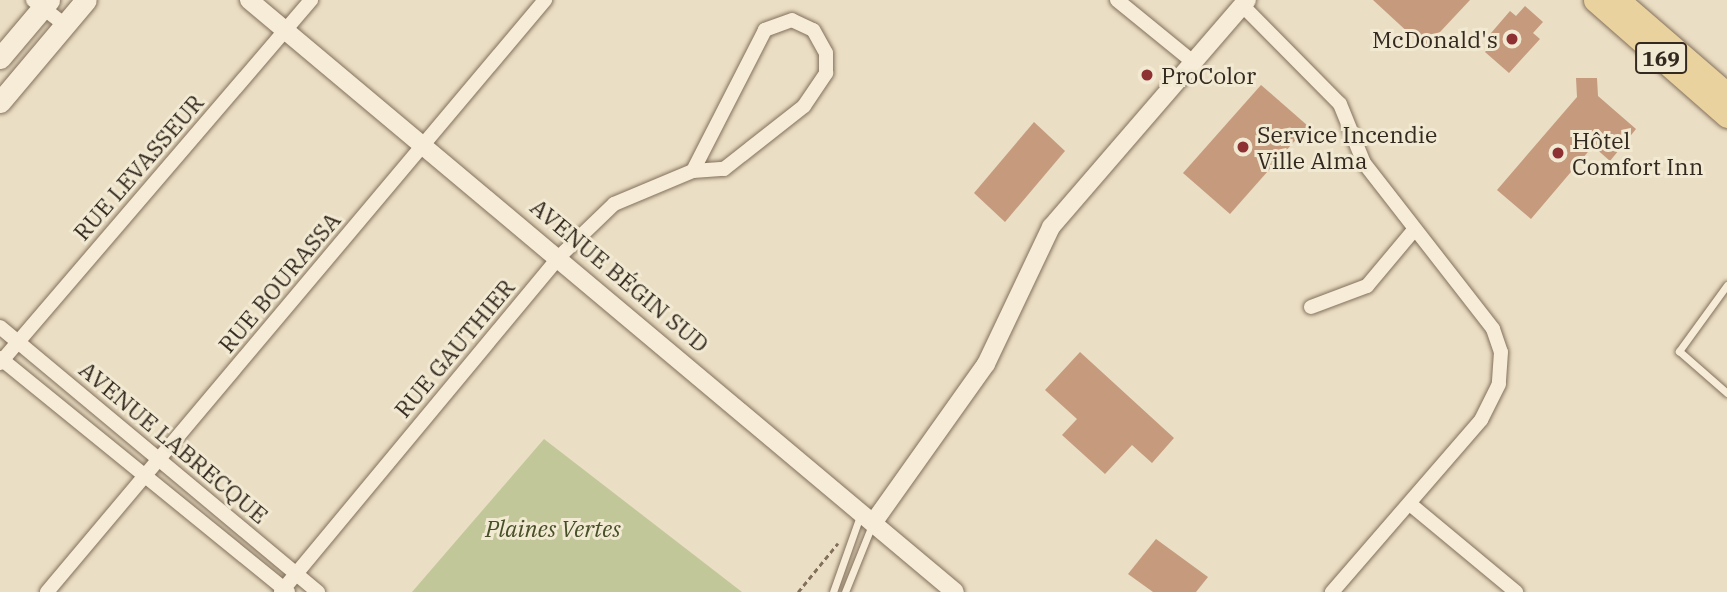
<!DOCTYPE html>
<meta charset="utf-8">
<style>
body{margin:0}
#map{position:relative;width:1727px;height:592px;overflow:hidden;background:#eadec4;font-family:"IBM Plex Serif",serif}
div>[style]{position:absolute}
.green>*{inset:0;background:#c2c799}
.building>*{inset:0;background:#c59a7d}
.path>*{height:2.5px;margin-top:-1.25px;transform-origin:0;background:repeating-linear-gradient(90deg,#83705c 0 5px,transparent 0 8.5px)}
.roads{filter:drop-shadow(0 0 2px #83705c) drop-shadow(0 0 2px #83705c)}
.service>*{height:7px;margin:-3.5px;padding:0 3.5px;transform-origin:3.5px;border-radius:3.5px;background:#f6ecd7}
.minor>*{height:14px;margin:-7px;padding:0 7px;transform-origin:7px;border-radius:7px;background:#f6ecd7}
.tertiary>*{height:18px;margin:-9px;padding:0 9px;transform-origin:9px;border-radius:9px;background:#f6ecd7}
.secondary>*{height:21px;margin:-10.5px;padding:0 10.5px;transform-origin:10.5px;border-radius:10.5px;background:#f6ecd7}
.primary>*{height:23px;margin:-11.5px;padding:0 11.5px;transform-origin:11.5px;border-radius:11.5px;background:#ead29f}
.dots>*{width:19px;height:19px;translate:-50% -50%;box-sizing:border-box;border:4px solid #f2e9d3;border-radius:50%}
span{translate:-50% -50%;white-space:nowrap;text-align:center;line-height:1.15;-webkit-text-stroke:6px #f2e9d3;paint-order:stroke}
.shield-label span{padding:2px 5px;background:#f2e9d3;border:2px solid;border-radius:5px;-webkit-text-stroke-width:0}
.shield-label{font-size:21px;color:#34291f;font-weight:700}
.poi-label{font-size:23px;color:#34291f}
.right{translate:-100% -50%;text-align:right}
.left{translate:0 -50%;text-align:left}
.street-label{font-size:23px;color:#34291f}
.park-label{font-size:23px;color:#464f27;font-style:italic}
</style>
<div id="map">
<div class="green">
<i style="clip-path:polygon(544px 439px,742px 592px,412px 592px)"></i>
</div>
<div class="building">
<i style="clip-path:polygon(1373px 0,1470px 0,1425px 48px)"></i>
<i style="clip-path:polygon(1525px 6px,1543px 22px,1533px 33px,1540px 39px,1509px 73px,1485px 52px,1491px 45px,1485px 40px,1510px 11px,1516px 16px)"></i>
<i style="clip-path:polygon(1576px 78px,1597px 78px,1598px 96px,1636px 129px,1610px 161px,1593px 146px,1531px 219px,1497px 190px,1577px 97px)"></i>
<i style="clip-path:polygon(1261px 85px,1308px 126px,1230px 214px,1183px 173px)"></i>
<i style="clip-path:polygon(1034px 122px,1065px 151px,1005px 222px,974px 193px)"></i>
<i style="clip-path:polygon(1080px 352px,1174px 438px,1152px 463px,1132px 445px,1105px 474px,1062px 435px,1077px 419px,1045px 390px)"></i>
<i style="clip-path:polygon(1156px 539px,1208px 577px,1196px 592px,1153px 592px,1128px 574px)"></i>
</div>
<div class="path">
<i style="left:798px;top:592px;width:63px;rotate:-50.8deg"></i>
</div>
<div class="roads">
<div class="service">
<i style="left:1727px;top:285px;width:82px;rotate:126deg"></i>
<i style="left:1679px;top:351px;width:64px;rotate:41.2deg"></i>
<i style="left:833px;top:592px;width:84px;rotate:-70.5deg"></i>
<i style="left:845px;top:592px;width:72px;rotate:-68.1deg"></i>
</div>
<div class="minor">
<i style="left:33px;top:0;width:41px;rotate:38deg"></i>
<i style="left:1117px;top:0;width:98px;rotate:39.2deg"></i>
<i style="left:1242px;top:5px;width:139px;rotate:45.3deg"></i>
<i style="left:1340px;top:104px;width:64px;rotate:67.9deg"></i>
<i style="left:1364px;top:163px;width:210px;rotate:52.1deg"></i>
<i style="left:1493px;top:329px;width:24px;rotate:71deg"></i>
<i style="left:1501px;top:352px;width:32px;rotate:94deg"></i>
<i style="left:1499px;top:384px;width:40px;rotate:116.6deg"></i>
<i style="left:1481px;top:420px;width:228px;rotate:130.9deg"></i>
<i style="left:1311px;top:307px;width:60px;rotate:-20.6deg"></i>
<i style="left:1367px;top:286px;width:73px;rotate:-50deg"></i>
<i style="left:0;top:327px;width:414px;rotate:39.8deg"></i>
<i style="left:0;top:358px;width:371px;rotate:39.1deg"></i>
<i style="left:0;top:363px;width:478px;rotate:-49.4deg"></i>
<i style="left:1410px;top:504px;width:138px;rotate:39.7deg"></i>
<i style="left:47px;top:592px;width:774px;rotate:-49.93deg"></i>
<i style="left:281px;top:592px;width:437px;rotate:-50.3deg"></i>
<i style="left:560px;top:256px;width:75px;rotate:-43.9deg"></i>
<i style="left:614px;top:204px;width:86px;rotate:-22.7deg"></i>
<i style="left:693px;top:171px;width:31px;rotate:-4deg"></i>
<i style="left:724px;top:169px;width:102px;rotate:-38.2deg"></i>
<i style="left:804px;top:106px;width:40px;rotate:-56deg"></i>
<i style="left:826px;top:73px;width:20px;rotate:-90deg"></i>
<i style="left:826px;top:53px;width:26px;rotate:-119deg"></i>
<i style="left:813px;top:30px;width:23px;rotate:-155deg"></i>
<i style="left:792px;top:20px;width:29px;rotate:160deg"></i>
<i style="left:765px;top:30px;width:158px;rotate:117.1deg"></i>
</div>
<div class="tertiary">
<i style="left:249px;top:0;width:921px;rotate:39.98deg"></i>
<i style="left:873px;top:523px;width:195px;rotate:-54.6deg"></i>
<i style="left:986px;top:364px;width:152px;rotate:-64.6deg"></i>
<i style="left:1051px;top:227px;width:300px;rotate:-49.2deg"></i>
</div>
<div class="secondary">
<i style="left:0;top:58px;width:76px;rotate:-49.8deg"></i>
<i style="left:0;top:102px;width:133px;rotate:-49.9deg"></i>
</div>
<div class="primary">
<i style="left:1595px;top:0;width:176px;rotate:41.3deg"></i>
<i style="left:1618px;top:0;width:144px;rotate:40.8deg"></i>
</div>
</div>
<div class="dots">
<i style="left:1512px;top:39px;background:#8d3133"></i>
<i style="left:1147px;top:75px;background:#8d3133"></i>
<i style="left:1243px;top:147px;background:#8d3133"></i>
<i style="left:1558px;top:153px;background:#8d3133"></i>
</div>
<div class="shield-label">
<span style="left:1661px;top:58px">169</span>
</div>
<div class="poi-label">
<span class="right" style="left:1498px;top:39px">McDonald's</span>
<span class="left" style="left:1161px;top:75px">ProColor</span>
<span class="left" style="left:1257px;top:147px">Service Incendie<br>Ville Alma</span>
<span class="left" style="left:1572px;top:153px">Hôtel<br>Comfort Inn</span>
</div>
<div class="street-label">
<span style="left:138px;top:167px;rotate:-49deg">RUE LEVASSEUR</span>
<span style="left:620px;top:275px;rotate:40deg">AVENUE BÉGIN SUD</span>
<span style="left:279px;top:282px;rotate:-50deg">RUE BOURASSA</span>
<span style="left:454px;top:348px;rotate:-50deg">RUE GAUTHIER</span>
<span style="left:174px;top:442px;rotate:40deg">AVENUE LABRECQUE</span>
</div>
<div class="park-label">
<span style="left:553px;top:528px">Plaines Vertes</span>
</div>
</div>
